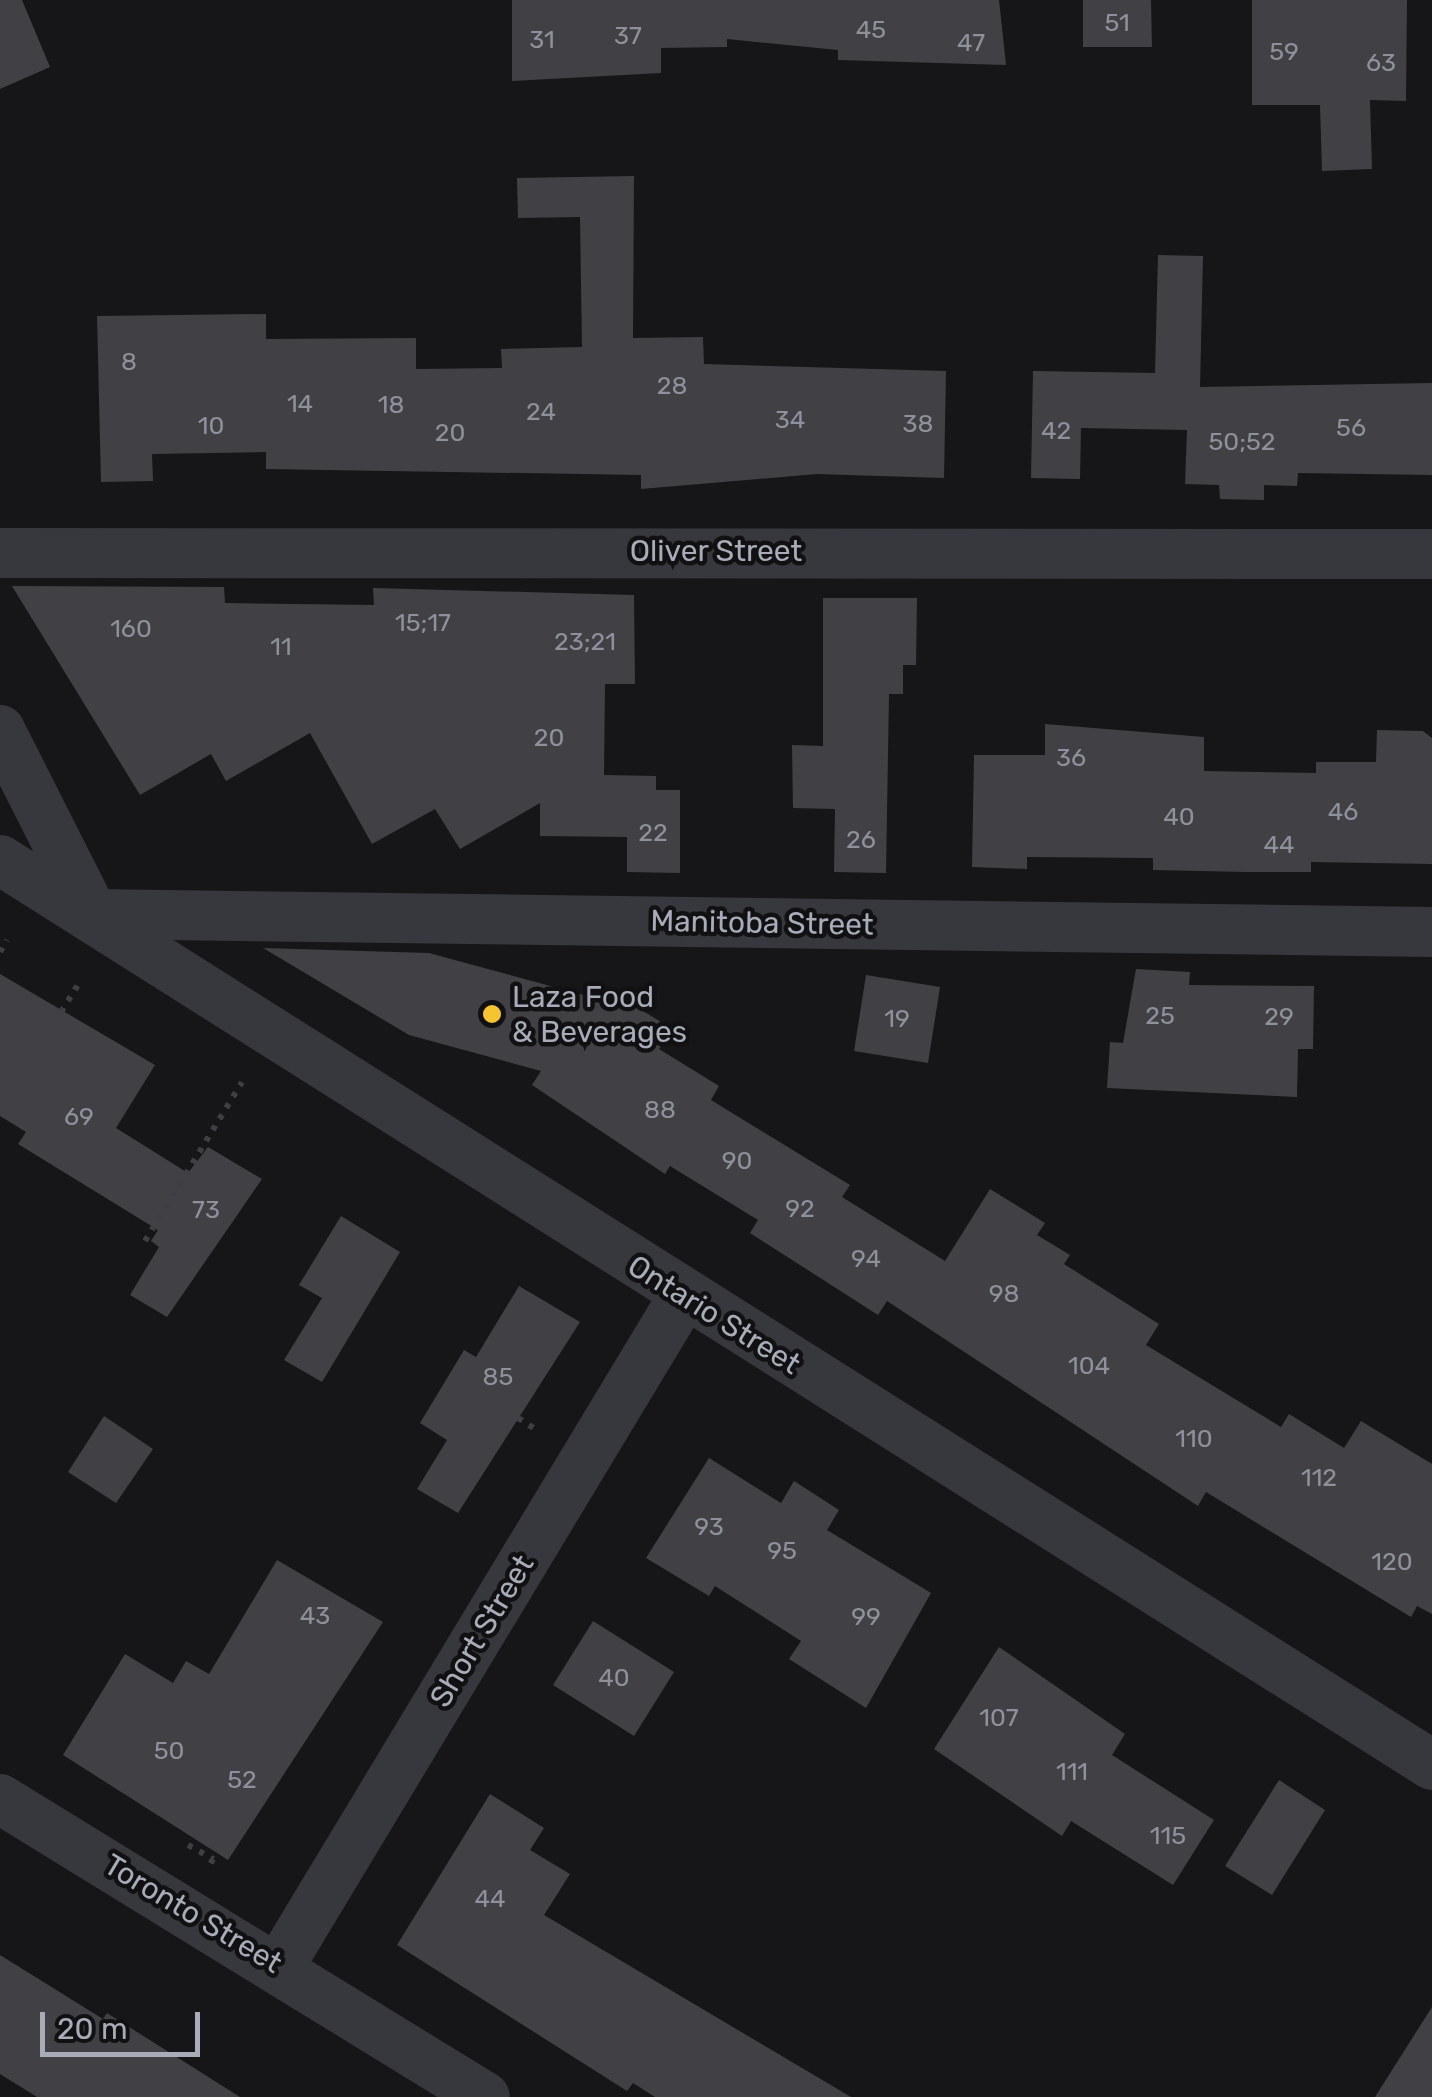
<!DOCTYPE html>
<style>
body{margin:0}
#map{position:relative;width:1432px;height:2097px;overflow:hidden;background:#161618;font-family:Rubik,sans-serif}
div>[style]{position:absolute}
.building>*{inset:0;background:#414145}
.path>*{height:6px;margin-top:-3px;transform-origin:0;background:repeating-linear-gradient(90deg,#3d3f44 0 5px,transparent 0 13px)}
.street>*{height:50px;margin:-25px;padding:0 25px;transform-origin:25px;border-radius:25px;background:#37383d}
.dots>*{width:28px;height:28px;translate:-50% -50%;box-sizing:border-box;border:5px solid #111113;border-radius:50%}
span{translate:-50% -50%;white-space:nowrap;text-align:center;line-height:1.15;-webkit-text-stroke:9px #111113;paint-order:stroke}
.number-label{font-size:25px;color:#8e919c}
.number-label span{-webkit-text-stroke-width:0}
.street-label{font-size:30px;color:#a8acb9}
.poi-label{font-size:30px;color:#a8acb9}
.left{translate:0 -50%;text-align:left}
.scale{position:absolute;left:40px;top:2012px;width:160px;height:45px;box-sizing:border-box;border:5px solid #a8acb9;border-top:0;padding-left:12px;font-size:30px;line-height:35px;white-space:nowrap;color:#a8acb9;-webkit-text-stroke:8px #111113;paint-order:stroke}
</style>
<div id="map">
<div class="building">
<i style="clip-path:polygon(0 0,22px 0,50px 67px,0 89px)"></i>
<i style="clip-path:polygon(512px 0,999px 0,1006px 65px,838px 60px,838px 50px,727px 39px,727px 47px,661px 48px,661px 73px,512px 81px)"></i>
<i style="clip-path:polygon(1083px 0,1151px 0,1152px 47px,1083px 47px)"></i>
<i style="clip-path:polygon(1252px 0,1407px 0,1406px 101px,1370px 100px,1372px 169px,1322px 171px,1320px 105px,1252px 105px)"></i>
<i style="clip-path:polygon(634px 176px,633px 338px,703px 337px,704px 364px,946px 371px,944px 478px,817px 474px,641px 489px,641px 475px,266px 469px,266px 452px,152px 454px,153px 481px,101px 482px,97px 316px,266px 314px,266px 339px,416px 338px,416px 369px,502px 368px,501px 349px,582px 347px,580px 217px,518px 218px,517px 178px)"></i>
<i style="clip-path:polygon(1158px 255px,1203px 256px,1200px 387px,1432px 383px,1432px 475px,1298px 473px,1297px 486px,1264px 485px,1264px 500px,1220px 499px,1219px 485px,1185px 484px,1187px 430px,1081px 428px,1080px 479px,1031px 478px,1033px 371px,1155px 373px)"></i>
<i style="clip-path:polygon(12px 586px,224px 587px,225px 603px,374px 605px,373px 588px,634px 595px,635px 684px,605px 684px,604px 775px,656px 776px,656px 790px,680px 790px,680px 873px,627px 872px,627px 837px,540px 836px,540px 803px,460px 849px,435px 809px,372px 844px,310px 733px,226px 781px,211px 754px,140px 795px)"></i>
<i style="clip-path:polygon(823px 598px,917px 598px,916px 665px,903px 665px,903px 694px,889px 694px,886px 873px,834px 872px,835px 809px,793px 808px,792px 745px,823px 746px)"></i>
<i style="clip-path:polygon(1045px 724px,1204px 737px,1204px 771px,1316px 773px,1316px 762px,1376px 762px,1377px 730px,1423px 731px,1432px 738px,1432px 864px,1311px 862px,1311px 872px,1247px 872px,1153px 870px,1153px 858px,1027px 857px,1027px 869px,972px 867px,974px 755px,1045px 755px)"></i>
<i style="clip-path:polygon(263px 948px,429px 953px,587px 996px,595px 982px,671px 1028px,659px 1049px,719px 1086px,711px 1100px,850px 1185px,842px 1197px,945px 1261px,990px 1189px,1045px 1223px,1037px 1235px,1070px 1255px,1064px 1264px,1159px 1324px,1146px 1345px,1281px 1427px,1289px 1414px,1344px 1448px,1361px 1421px,1432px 1464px,1432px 1614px,1417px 1606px,1411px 1617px,1206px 1492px,1198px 1506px,887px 1301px,878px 1315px,750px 1233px,758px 1220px,670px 1166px,665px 1174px,532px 1085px,541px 1071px,409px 1035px)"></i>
<i style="clip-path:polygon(1136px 969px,1190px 972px,1189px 985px,1314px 986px,1313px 1049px,1298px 1049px,1297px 1097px,1107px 1088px,1110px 1042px,1123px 1043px)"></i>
<i style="clip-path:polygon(0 974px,155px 1065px,116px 1128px,188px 1173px,208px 1147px,262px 1179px,167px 1317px,130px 1295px,159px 1247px,151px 1241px,158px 1230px,18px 1144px,26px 1132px,0 1116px)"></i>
<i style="clip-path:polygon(866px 975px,940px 987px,928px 1063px,854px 1051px)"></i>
<i style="clip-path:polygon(341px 1216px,400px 1252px,322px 1382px,284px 1360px,322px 1298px,299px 1285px)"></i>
<i style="clip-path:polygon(519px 1286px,580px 1322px,458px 1513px,417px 1489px,447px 1440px,420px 1423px,464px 1350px,476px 1357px)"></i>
<i style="clip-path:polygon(104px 1416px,153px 1449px,116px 1503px,68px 1472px)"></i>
<i style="clip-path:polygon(709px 1458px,781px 1503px,794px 1481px,839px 1510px,827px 1530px,931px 1593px,866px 1708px,789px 1659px,801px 1641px,715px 1586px,709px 1596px,646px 1558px)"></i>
<i style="clip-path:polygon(277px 1560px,383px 1622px,228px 1860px,63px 1755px,125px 1654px,173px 1683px,186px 1661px,209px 1674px)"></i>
<i style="clip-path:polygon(593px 1621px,674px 1672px,634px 1736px,553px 1685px)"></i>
<i style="clip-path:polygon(999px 1647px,1125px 1734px,1112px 1755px,1214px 1820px,1173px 1885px,1071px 1821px,1062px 1836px,934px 1749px)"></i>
<i style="clip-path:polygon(1279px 1780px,1325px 1810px,1272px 1895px,1225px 1866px)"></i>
<i style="clip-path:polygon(490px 1794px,544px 1828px,530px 1850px,570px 1874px,544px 1915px,851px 2097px,655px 2097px,633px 2083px,627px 2091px,397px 1945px)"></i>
<i style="clip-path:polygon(0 1955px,103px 2019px,107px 2013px,240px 2097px,37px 2097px,0 2074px)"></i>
<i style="clip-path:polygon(1432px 2007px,1432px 2097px,1375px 2097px)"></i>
</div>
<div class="path">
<i style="left:0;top:952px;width:14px;rotate:-60deg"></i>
<i style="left:61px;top:1012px;width:34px;rotate:-58deg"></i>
<i style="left:145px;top:1241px;width:186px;rotate:-58.6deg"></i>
<i style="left:518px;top:1418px;width:24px;rotate:33deg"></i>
<i style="left:188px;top:1845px;width:29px;rotate:29deg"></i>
<i style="left:213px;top:1859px;width:10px;rotate:119deg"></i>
</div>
<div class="street">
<i style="left:0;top:553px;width:1432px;rotate:0.04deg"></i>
<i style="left:0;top:730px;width:206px;rotate:63.2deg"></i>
<i style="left:0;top:860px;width:1694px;rotate:32.29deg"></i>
<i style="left:93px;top:914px;width:1339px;rotate:0.77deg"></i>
<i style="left:0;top:1799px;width:569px;rotate:31.57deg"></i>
<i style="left:280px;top:1965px;width:780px;rotate:-58.9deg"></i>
</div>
<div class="dots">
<i style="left:492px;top:1014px;background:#f5c531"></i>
</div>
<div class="number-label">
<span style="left:1117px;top:23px">51</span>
<span style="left:871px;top:30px">45</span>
<span style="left:628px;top:36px">37</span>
<span style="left:542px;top:40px">31</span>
<span style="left:971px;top:43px">47</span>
<span style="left:1284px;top:52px">59</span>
<span style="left:1381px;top:63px">63</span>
<span style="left:129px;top:362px">8</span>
<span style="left:672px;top:386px">28</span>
<span style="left:300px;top:404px">14</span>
<span style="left:391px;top:405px">18</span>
<span style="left:541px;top:412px">24</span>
<span style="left:790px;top:420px">34</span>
<span style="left:918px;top:424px">38</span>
<span style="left:211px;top:426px">10</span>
<span style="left:1351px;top:428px">56</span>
<span style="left:1056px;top:431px">42</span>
<span style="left:450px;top:433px">20</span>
<span style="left:1242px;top:442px">50;52</span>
<span style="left:423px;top:623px">15;17</span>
<span style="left:131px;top:629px">160</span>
<span style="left:585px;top:642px">23;21</span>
<span style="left:281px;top:647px">11</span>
<span style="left:549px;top:738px">20</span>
<span style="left:1071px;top:758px">36</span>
<span style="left:1343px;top:812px">46</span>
<span style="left:1179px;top:817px">40</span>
<span style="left:653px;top:833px">22</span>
<span style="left:861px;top:840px">26</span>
<span style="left:1279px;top:845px">44</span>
<span style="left:1160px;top:1016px">25</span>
<span style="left:1279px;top:1017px">29</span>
<span style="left:897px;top:1019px">19</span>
<span style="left:660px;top:1110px">88</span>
<span style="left:79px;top:1117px">69</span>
<span style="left:737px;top:1161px">90</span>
<span style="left:800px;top:1209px">92</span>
<span style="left:206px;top:1210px">73</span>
<span style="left:866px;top:1259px">94</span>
<span style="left:1004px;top:1294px">98</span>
<span style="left:1089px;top:1366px">104</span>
<span style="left:498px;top:1377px">85</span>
<span style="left:1194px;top:1439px">110</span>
<span style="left:1319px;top:1478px">112</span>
<span style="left:709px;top:1527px">93</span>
<span style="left:782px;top:1551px">95</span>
<span style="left:1392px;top:1562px">120</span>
<span style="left:315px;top:1616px">43</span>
<span style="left:866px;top:1617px">99</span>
<span style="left:614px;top:1678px">40</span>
<span style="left:999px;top:1718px">107</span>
<span style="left:169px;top:1751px">50</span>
<span style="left:1072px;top:1772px">111</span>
<span style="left:242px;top:1780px">52</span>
<span style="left:1168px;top:1836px">115</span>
<span style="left:490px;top:1899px">44</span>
</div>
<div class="street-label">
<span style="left:716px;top:551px">Oliver Street</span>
<span style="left:762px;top:923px;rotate:1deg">Manitoba Street</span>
<span style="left:714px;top:1315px;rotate:32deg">Ontario Street</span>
<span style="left:482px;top:1631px;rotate:-59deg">Short Street</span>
<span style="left:193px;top:1914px;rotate:31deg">Toronto Street</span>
</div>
<div class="poi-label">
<span class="left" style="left:512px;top:1014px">Laza Food<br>&amp; Beverages</span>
</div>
<div class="scale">20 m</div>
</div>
